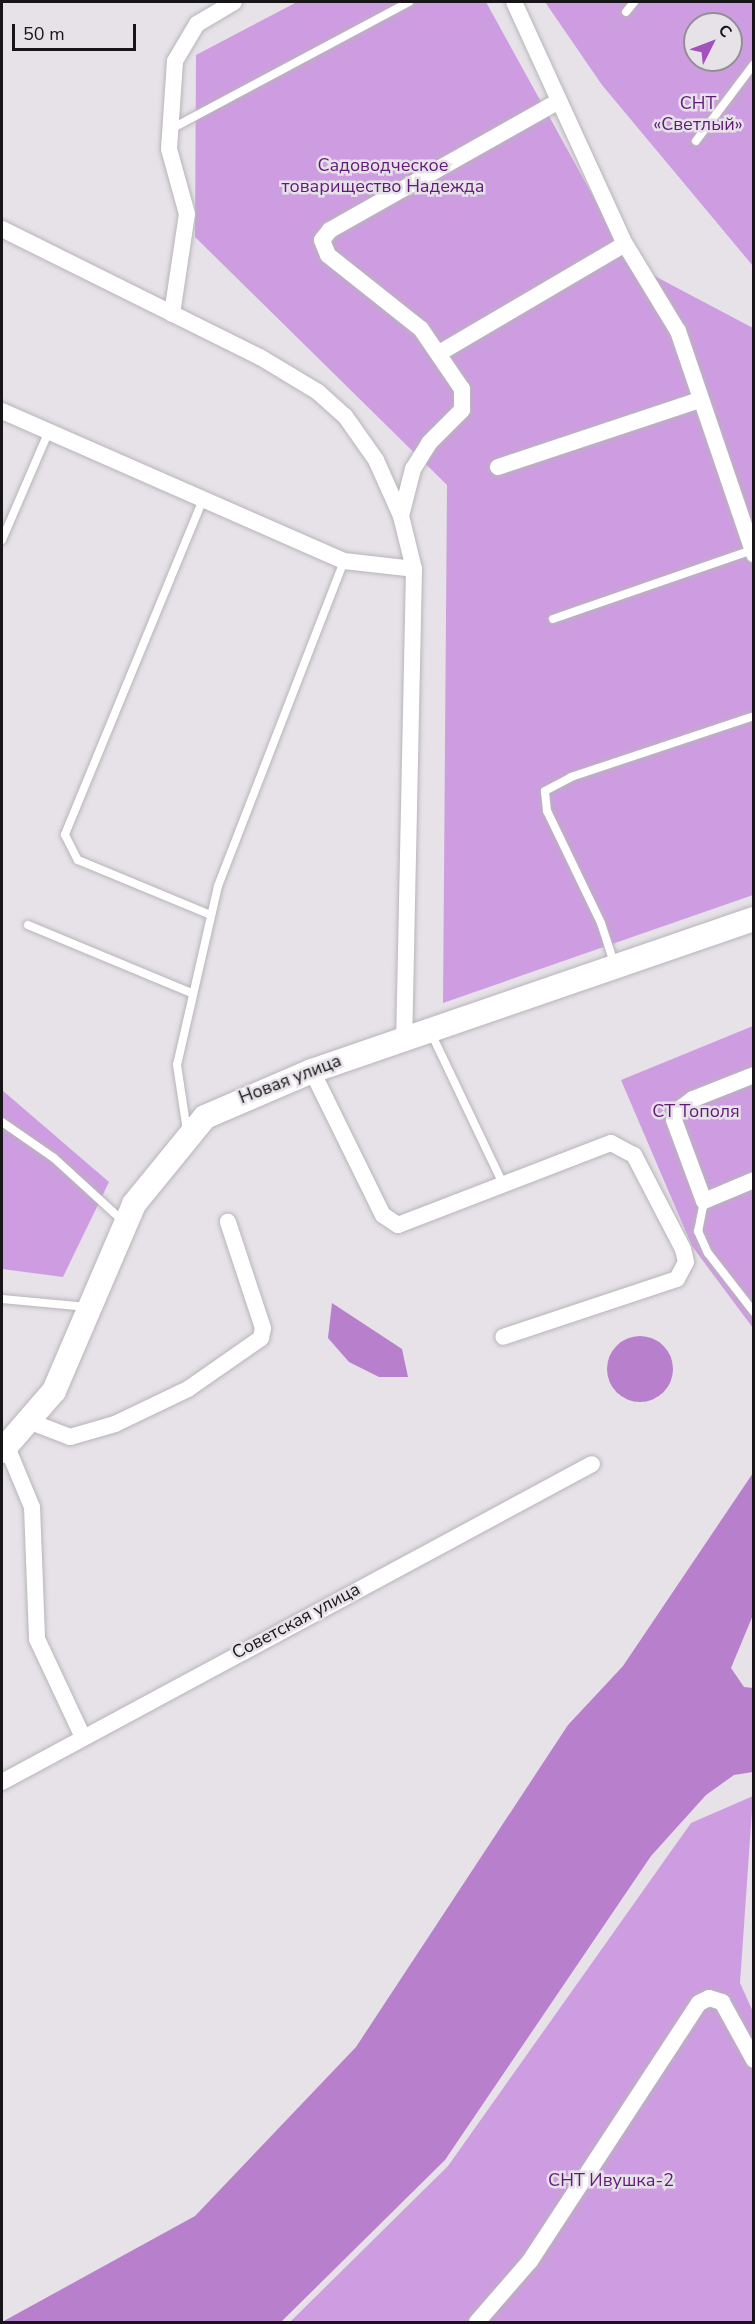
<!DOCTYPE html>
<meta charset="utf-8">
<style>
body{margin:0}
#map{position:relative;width:755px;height:2324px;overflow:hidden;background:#e6e2e8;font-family:"Nunito Sans",sans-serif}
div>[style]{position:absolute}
.green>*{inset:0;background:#ce9de1}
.water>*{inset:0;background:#b87fcd}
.round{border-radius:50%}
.roads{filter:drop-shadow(0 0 2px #b8b4ba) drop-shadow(0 0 2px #b8b4ba)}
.lane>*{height:8px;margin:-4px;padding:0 4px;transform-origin:4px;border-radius:4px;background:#fff}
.street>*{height:16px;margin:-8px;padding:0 8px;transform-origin:8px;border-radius:8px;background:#fff}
.secondary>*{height:24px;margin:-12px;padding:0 12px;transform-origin:12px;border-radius:12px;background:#fff}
span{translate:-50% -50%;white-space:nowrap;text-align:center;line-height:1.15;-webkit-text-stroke:5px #e6e2e8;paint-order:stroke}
.park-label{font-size:18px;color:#621a79}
.street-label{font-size:18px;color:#171517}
.frame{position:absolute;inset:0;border:3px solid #171517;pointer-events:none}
.north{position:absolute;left:683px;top:12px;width:60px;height:60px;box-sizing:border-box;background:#e6e2e8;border:2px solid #939094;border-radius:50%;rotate:48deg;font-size:16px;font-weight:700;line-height:24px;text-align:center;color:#171517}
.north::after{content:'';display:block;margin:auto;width:21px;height:27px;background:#a350bf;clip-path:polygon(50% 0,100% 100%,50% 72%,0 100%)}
.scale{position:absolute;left:12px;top:24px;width:124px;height:27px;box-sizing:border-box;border:3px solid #171517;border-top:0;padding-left:8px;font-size:18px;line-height:21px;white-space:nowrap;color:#171517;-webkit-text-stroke:4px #e6e2e8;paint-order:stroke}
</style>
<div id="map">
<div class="green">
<i style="clip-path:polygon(297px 2px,486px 2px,630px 263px,753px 328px,753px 895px,443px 1003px,447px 485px,195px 237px,196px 55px)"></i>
<i style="clip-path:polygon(evenodd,545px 2px,753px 2px,753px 266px,602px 85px,545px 2px,695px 24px,731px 24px,731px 60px,695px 60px,695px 24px)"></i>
<i style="clip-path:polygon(753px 1026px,753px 1328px,692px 1246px,621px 1080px)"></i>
<i style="clip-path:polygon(2px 1090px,109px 1182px,63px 1277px,2px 1269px)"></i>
<i style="clip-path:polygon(753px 1796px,740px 1983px,754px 2014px,753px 2322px,290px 2322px,448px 2166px,691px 1823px)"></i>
</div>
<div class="water">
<i style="clip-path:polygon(332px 1303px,402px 1349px,408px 1377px,379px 1377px,349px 1362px,328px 1338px)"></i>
<i class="round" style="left:607px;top:1336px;width:66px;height:66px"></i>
<i style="clip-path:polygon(753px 1473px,753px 1615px,731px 1668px,744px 1687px,753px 1688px,753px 1772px,734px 1775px,706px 1795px,651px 1856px,445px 2160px,281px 2322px,2px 2322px,195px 2216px,356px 2047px,568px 1725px,623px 1666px)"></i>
</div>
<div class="roads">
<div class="lane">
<i style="left:626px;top:12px;width:13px;rotate:-51deg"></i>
<i style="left:171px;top:129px;width:270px;rotate:-28.1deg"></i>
<i style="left:696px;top:141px;width:96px;rotate:-53deg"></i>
<i style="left:204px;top:497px;width:365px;rotate:112.4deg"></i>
<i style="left:65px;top:835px;width:28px;rotate:63deg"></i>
<i style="left:78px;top:860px;width:144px;rotate:22.5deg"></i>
<i style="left:2px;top:540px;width:119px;rotate:-66.7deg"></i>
<i style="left:553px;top:619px;width:211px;rotate:-19.1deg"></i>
<i style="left:28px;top:925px;width:177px;rotate:22.6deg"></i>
<i style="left:615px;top:966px;width:45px;rotate:-108deg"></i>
<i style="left:601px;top:923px;width:124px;rotate:-115.7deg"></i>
<i style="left:547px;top:811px;width:20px;rotate:-96deg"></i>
<i style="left:545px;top:791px;width:30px;rotate:-28deg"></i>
<i style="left:571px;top:777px;width:193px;rotate:-18.4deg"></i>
<i style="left:431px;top:1033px;width:167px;rotate:64.5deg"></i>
<i style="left:2px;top:1122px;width:63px;rotate:34.7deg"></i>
<i style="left:54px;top:1158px;width:93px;rotate:42.4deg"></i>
<i style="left:187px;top:1131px;width:67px;rotate:-98.6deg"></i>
<i style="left:177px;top:1065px;width:184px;rotate:-77.1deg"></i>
<i style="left:218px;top:886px;width:349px;rotate:-68.8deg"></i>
<i style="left:704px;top:1201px;width:31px;rotate:101deg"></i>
<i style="left:698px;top:1231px;width:24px;rotate:66deg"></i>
<i style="left:708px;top:1253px;width:75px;rotate:52.1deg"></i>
<i style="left:2px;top:1299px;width:86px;rotate:5.3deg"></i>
</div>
<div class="street">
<i style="left:514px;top:2px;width:266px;rotate:65.4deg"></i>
<i style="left:625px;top:244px;width:102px;rotate:58.7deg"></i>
<i style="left:678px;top:331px;width:236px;rotate:71.2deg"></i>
<i style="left:2px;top:229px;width:288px;rotate:26.4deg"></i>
<i style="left:260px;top:357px;width:68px;rotate:31.1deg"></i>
<i style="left:318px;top:392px;width:36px;rotate:42deg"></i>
<i style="left:345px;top:416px;width:54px;rotate:54.8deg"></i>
<i style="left:376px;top:460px;width:61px;rotate:65.9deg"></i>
<i style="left:401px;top:516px;width:55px;rotate:76.2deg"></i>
<i style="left:414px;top:569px;width:469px;rotate:91.2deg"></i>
<i style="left:172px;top:314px;width:101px;rotate:-81.5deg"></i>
<i style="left:187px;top:214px;width:67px;rotate:-105.5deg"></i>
<i style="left:169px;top:149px;width:88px;rotate:-86.1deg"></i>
<i style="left:175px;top:61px;width:43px;rotate:-59.3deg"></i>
<i style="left:197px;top:24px;width:43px;rotate:-30.7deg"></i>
<i style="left:441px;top:352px;width:213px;rotate:-30.4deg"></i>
<i style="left:2px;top:411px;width:373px;rotate:23.7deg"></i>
<i style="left:344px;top:561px;width:70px;rotate:6.5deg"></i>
<i style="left:498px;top:467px;width:212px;rotate:-18.4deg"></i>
<i style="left:401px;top:516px;width:49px;rotate:-75.7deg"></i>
<i style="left:413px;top:469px;width:31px;rotate:-58deg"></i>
<i style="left:429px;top:443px;width:47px;rotate:-45deg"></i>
<i style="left:462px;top:410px;width:21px;rotate:-90deg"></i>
<i style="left:462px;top:389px;width:73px;rotate:-124.3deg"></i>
<i style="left:421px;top:329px;width:119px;rotate:-141.5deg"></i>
<i style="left:328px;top:255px;width:16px;rotate:-112deg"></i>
<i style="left:322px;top:240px;width:13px;rotate:-51deg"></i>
<i style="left:330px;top:230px;width:263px;rotate:-29.4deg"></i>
<i style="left:312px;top:1071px;width:161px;rotate:63.8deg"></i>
<i style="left:383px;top:1215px;width:18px;rotate:34deg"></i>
<i style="left:398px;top:1225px;width:228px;rotate:-21.1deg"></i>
<i style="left:611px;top:1143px;width:26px;rotate:28deg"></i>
<i style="left:634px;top:1155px;width:106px;rotate:62.5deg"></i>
<i style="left:683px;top:1249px;width:13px;rotate:77deg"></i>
<i style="left:686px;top:1262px;width:19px;rotate:118deg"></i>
<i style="left:677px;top:1279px;width:183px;rotate:161.6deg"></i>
<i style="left:754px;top:1075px;width:66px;rotate:158.5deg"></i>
<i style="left:693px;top:1099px;width:21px;rotate:143deg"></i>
<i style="left:676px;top:1112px;width:8px;rotate:104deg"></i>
<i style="left:674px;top:1120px;width:86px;rotate:69.7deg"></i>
<i style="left:704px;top:1201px;width:54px;rotate:-22.8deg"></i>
<i style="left:31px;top:1422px;width:42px;rotate:21deg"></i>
<i style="left:70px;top:1437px;width:47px;rotate:-16.1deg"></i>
<i style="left:115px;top:1424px;width:81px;rotate:-25.6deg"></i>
<i style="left:188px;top:1389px;width:89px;rotate:-34.9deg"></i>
<i style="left:261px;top:1338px;width:10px;rotate:-79deg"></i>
<i style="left:263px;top:1328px;width:112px;rotate:-108.3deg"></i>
<i style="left:7px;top:1447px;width:65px;rotate:67.4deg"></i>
<i style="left:32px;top:1507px;width:132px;rotate:87.8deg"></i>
<i style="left:37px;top:1639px;width:106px;rotate:64.9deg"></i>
<i style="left:2px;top:1782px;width:670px;rotate:-28.32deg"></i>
<i style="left:477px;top:2322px;width:81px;rotate:-49deg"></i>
<i style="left:530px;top:2261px;width:308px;rotate:-56.8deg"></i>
<i style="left:699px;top:2003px;width:11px;rotate:-27deg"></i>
<i style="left:709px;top:1998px;width:14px;rotate:17deg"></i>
<i style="left:722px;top:2002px;width:66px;rotate:61.1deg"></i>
</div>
<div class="secondary">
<i style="left:2px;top:1451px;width:79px;rotate:-49.1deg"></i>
<i style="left:54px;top:1391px;width:203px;rotate:-66.8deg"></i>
<i style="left:134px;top:1204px;width:112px;rotate:-50.8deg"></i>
<i style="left:205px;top:1117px;width:116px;rotate:-23.3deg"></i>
<i style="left:312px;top:1071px;width:467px;rotate:-19deg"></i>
</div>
</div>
<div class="park-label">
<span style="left:698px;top:114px">СНТ<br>«Светлый»</span>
<span style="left:383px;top:176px">Садоводческое<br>товарищество Надежда</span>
<span style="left:696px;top:1111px">СТ Тополя</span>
<span style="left:611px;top:2180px">СНТ Ивушка-2</span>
</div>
<div class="street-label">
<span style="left:290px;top:1079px;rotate:-21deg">Новая улица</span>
<span style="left:296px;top:1621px;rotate:-28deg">Советская улица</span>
</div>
<div class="frame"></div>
<div class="north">С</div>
<div class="scale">50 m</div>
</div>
